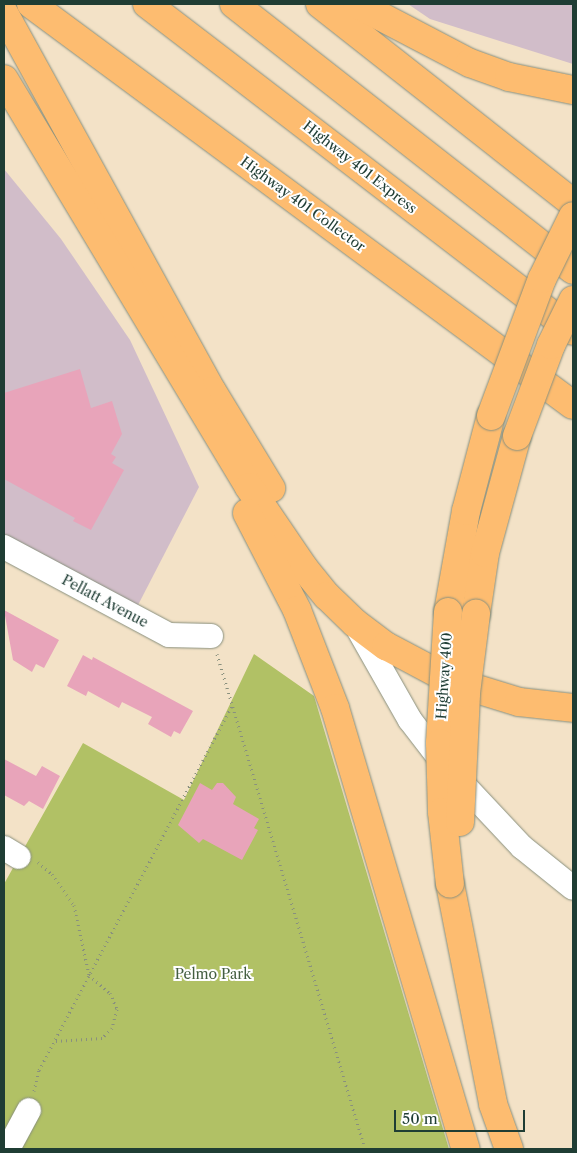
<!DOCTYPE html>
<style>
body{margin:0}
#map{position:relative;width:577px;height:1153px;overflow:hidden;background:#f3e2c7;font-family:"Libre Caslon Text",serif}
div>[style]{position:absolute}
.industrial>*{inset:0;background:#d1bdc9}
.green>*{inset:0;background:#b1c165}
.building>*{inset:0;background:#e8a4ba}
.path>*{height:3px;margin-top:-1.5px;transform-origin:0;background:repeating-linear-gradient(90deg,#89907e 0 1px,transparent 0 5px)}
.roads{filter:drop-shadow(0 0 1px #89907e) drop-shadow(0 0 1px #89907e)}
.minor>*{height:24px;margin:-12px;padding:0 12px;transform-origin:12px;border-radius:12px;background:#fff}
.highway>*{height:28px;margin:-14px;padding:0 14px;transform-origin:14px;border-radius:14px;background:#fdbc70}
.bridges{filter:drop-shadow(0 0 1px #89907e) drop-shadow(0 0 1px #89907e)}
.highway-bridge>*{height:28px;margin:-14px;padding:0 14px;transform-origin:14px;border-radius:14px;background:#fdbc70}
span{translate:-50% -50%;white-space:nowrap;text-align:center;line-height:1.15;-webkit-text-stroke:4px #fff;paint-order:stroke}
.street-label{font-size:14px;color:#1f3d34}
.park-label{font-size:14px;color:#445e40}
.frame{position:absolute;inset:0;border:5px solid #1f3d34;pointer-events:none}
.scale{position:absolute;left:394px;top:1110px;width:131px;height:22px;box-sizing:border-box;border:2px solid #1f3d34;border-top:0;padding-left:6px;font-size:15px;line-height:18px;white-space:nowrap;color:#1f3d34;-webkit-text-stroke:4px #fff;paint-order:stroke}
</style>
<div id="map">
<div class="industrial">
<i style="clip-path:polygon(408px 4px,573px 4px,573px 64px,430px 19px)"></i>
<i style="clip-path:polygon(4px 169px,61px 239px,130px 340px,199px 487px,137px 607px,4px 536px)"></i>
</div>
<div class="green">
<i style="clip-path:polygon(254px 654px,314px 696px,449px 1149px,4px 1149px,4px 884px,83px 743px,184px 800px)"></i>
</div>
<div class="building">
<i style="clip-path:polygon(80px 369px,91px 408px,112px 401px,122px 434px,111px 454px,116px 457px,112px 463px,124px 470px,91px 530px,73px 521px,75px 518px,4px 479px,4px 393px)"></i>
<i style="clip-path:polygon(4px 610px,59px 640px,44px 668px,36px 664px,32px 672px,13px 660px)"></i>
<i style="clip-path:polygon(83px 655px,92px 660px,93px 657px,193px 711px,180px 734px,174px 731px,171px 737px,148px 724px,152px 717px,122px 702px,119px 708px,88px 691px,86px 696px,67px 686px)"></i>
<i style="clip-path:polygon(4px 759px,36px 776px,42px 766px,60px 776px,43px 809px,29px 801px,24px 806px,4px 795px)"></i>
<i style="clip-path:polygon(200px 783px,212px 790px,217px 783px,223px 783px,236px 797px,233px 804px,259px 819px,254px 828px,258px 830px,242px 860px,203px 839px,199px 843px,178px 825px)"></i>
</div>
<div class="path">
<i style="left:217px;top:654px;width:517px;rotate:73.35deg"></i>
<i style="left:38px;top:862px;width:18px;rotate:41deg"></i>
<i style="left:52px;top:874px;width:38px;rotate:55deg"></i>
<i style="left:74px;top:905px;width:72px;rotate:77.9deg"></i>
<i style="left:89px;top:975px;width:28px;rotate:41deg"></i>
<i style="left:110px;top:993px;width:17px;rotate:66deg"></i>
<i style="left:117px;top:1009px;width:20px;rotate:105deg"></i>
<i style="left:112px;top:1028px;width:14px;rotate:135deg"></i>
<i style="left:102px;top:1038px;width:47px;rotate:176.3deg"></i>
<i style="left:34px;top:1091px;width:22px;rotate:-77deg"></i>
<i style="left:39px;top:1070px;width:413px;rotate:-62.1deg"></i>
</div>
<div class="roads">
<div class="minor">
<i style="left:4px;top:547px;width:187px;rotate:28.1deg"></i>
<i style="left:169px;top:635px;width:42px;rotate:1.4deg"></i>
<i style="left:356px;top:625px;width:109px;rotate:60.4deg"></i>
<i style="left:410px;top:720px;width:56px;rotate:52.3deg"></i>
<i style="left:444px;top:764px;width:114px;rotate:46.8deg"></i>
<i style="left:522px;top:847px;width:65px;rotate:38.8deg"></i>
<i style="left:4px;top:848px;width:17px;rotate:31deg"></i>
<i style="left:8px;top:1149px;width:44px;rotate:-61.7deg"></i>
</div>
<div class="highway">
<i style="left:31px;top:4px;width:674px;rotate:36.5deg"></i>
<i style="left:147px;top:4px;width:537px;rotate:37.51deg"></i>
<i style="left:234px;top:4px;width:431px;rotate:38.1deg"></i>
<i style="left:320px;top:4px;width:322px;rotate:38.2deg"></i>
<i style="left:357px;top:4px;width:127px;rotate:27.6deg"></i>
<i style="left:470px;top:63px;width:41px;rotate:19.7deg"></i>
<i style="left:509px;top:77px;width:65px;rotate:11.5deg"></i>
<i style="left:4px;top:13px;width:431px;rotate:61.2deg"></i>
<i style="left:212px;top:391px;width:114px;rotate:58.7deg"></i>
<i style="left:4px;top:79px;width:476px;rotate:59deg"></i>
<i style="left:249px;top:487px;width:98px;rotate:55.8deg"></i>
<i style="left:304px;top:568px;width:36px;rotate:51deg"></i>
<i style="left:327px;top:596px;width:39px;rotate:44deg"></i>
<i style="left:355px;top:623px;width:39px;rotate:37deg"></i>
<i style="left:386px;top:646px;width:77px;rotate:27.9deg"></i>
<i style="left:454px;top:682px;width:68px;rotate:17.1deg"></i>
<i style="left:519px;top:702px;width:54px;rotate:6.3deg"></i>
<i style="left:247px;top:513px;width:109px;rotate:62.7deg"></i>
<i style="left:297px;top:610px;width:105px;rotate:68.8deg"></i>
<i style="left:335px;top:708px;width:460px;rotate:73.5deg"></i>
<i style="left:448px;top:612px;width:103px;rotate:-79.9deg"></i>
<i style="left:466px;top:511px;width:98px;rotate:-75.3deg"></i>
<i style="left:476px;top:614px;width:62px;rotate:-81.6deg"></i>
<i style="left:485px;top:553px;width:121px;rotate:-74.7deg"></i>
<i style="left:450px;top:884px;width:224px;rotate:78.9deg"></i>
<i style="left:493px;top:1104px;width:48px;rotate:70.4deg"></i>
</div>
</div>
<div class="bridges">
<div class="highway-bridge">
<i style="left:491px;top:416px;width:146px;rotate:-69.6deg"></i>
<i style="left:542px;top:279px;width:70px;rotate:-63.8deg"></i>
<i style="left:517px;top:436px;width:97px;rotate:-69.5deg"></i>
<i style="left:551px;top:345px;width:50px;rotate:-63.9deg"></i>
<i style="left:448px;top:612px;width:131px;rotate:93.5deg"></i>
<i style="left:440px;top:743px;width:69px;rotate:88.3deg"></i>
<i style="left:442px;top:812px;width:72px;rotate:83.7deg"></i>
<i style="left:460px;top:822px;width:129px;rotate:-87.3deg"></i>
<i style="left:466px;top:693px;width:80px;rotate:-82.8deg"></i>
</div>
</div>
<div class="street-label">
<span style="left:360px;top:167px;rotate:38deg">Highway 401 Express</span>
<span style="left:303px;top:204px;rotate:36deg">Highway 401 Collector</span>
<span style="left:105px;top:601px;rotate:28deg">Pellatt Avenue</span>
<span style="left:444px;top:676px;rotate:-86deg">Highway 400</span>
</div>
<div class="park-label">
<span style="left:213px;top:974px">Pelmo Park</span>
</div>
<div class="frame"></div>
<div class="scale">50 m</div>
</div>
